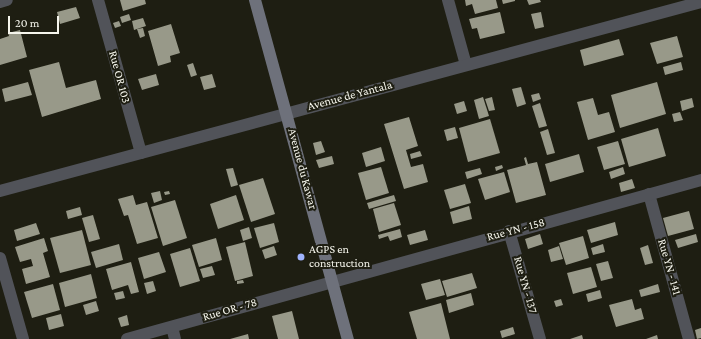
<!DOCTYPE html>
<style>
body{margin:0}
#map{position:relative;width:701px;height:339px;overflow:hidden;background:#1e1e12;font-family:"Crimson Pro",serif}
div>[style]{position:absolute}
.building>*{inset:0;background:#989989}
.street>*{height:12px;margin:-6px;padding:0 6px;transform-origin:6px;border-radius:6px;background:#515359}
.secondary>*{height:12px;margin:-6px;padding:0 6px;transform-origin:6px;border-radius:6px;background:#6e717b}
.dots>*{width:11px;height:11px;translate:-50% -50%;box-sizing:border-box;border:2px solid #1e1e12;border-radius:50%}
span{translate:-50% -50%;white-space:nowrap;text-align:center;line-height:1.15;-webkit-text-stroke:4px #1e1e12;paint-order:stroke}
.street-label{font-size:12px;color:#f5f5ec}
.poi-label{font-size:12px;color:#f5f5ec}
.left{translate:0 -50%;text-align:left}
.scale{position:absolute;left:8px;top:16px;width:51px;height:18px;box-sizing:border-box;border:2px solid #f5f5ec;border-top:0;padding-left:5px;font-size:12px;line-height:14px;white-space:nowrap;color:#f5f5ec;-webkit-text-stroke:3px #1e1e12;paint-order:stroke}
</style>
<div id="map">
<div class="building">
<i style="clip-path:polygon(120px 0,145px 0,146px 4px,123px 11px)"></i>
<i style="clip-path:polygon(465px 0,496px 0,498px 8px,475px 14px,472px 4px,466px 6px)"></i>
<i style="clip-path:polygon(502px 0,515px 0,515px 1px,503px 4px)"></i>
<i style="clip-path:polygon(527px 0,540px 0,541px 2px,529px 5px)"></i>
<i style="clip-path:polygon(76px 7px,80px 18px,60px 24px,57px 12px)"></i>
<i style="clip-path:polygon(500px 12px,505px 33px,480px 39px,477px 28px,472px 29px,469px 19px)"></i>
<i style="clip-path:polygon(541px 12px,544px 27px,535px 29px,531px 14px)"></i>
<i style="clip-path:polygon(129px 14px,131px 20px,122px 23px,120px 17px)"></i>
<i style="clip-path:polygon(143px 18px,146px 26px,134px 30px,132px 21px)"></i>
<i style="clip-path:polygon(119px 21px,121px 26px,115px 28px,113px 23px)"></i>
<i style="clip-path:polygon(171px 24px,180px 53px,170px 56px,171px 62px,158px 66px,148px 31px)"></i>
<i style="clip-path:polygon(143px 28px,145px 36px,140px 38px,137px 29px)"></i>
<i style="clip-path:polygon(20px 30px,27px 57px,0 65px,0 39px,9px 36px,8px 33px)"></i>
<i style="clip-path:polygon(677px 36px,683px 57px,657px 64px,650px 43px)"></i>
<i style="clip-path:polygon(619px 39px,624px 55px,584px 66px,580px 50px)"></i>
<i style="clip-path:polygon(59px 62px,66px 88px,96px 80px,101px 99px,42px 117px,29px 70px)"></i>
<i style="clip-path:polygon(681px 62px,683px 70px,665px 75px,663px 67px)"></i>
<i style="clip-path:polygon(193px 63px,197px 75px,191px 77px,187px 65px)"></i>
<i style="clip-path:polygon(156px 74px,159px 85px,142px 90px,138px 79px)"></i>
<i style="clip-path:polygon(212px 74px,216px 87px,204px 90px,200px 77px)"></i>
<i style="clip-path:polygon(28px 82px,32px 95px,5px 102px,2px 89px)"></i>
<i style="clip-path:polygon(657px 82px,666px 114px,620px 128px,611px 95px)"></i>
<i style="clip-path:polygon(521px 87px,526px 104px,517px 107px,512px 89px)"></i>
<i style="clip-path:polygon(539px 93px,541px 99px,533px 102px,531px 95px)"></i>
<i style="clip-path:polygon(483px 97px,489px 116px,479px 119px,474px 100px)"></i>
<i style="clip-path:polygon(492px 97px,495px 110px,489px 111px,485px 99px)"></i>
<i style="clip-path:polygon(593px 98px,598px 115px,609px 112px,615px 132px,588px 140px,577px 102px)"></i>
<i style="clip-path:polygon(692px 98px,694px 107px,682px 111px,680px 101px)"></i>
<i style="clip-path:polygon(464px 101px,467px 111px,457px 114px,454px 104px)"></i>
<i style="clip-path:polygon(540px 103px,547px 126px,539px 128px,532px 106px)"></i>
<i style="clip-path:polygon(680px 112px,683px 120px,674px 122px,672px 114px)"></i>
<i style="clip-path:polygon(409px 117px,418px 146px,406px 150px,411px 167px,423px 164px,428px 182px,404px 189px,384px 124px)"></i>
<i style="clip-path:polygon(490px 119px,500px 153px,468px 162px,459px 128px)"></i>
<i style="clip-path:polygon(455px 127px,458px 138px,447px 141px,444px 130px)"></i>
<i style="clip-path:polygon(658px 128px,666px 156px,629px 167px,621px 139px)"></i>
<i style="clip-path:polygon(548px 129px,555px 153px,547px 155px,540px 132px)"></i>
<i style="clip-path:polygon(321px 141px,325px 152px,316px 155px,313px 143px)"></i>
<i style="clip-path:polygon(618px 141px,625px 164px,604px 170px,597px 147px)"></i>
<i style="clip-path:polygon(381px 147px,385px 161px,366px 167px,362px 153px)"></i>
<i style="clip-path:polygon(420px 151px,422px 156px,411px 159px,410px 154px)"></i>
<i style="clip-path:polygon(579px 154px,584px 172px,550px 182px,545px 164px)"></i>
<i style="clip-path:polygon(332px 156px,334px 164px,319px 168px,316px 160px)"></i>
<i style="clip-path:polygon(526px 157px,528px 164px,537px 162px,546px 195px,516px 203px,507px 170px,526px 165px,524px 158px)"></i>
<i style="clip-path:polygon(502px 165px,503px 168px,496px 171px,495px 167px)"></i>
<i style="clip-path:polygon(381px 167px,389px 193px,366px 200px,358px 173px)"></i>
<i style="clip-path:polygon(623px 167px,625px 174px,611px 179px,609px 172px)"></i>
<i style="clip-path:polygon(233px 168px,238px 185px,231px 187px,226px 169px)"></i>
<i style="clip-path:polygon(480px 168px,482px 174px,467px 179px,465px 172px)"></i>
<i style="clip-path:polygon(504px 172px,510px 192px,485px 200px,478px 179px)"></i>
<i style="clip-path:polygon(263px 178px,275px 214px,251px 222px,239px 185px)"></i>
<i style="clip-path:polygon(632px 179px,635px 188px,621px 192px,619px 183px)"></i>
<i style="clip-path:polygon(465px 184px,471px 203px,450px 209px,444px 190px)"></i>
<i style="clip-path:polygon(160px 191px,162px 200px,154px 203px,151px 193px)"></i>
<i style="clip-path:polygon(169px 191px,170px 194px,165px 195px,164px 192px)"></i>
<i style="clip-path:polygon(133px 195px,136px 205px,147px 202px,158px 238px,137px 244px,128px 215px,124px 216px,118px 199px)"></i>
<i style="clip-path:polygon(236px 195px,244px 220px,218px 229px,210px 204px)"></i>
<i style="clip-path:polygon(394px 195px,396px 201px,369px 209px,367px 203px)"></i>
<i style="clip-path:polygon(175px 200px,187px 238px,163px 246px,151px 207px)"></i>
<i style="clip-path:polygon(394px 203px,401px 225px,379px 232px,373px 209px)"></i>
<i style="clip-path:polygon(469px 206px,472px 219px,453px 224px,450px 212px)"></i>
<i style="clip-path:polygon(80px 207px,82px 215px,68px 219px,66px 211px)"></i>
<i style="clip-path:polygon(689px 211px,694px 229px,668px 236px,663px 218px)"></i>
<i style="clip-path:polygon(93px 215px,100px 239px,89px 242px,82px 218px)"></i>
<i style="clip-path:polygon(615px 222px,618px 235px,591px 243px,587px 230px)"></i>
<i style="clip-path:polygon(36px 223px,40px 234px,17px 241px,14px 230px)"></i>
<i style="clip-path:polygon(274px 223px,279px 242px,260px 248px,254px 228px)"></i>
<i style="clip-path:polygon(249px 227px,252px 238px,243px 241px,240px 230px)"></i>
<i style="clip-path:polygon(400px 229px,402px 237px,390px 241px,388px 236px,379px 239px,378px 235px)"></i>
<i style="clip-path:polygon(82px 230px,91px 265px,60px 273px,50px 238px)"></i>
<i style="clip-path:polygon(425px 230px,428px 240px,410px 245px,407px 235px)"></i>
<i style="clip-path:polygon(540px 234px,543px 244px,528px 249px,525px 239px)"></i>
<i style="clip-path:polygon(696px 234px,698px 242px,678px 248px,675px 240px)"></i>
<i style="clip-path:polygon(583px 236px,589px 258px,566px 265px,559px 243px)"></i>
<i style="clip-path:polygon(44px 238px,48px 251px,43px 253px,50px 277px,26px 284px,22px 269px,33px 266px,31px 259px,20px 262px,15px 247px)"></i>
<i style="clip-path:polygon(216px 238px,222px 260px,199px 267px,192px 245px)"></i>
<i style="clip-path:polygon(245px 242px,253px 276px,235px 281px,226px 247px)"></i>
<i style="clip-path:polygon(119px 244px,123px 260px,96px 268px,91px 252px)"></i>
<i style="clip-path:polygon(603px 244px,605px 252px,593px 255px,591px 248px)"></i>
<i style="clip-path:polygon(648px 245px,653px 263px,645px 265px,640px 248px)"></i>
<i style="clip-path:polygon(274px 246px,277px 255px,265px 259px,262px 250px)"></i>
<i style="clip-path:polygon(559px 246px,563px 259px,551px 262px,548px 250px)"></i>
<i style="clip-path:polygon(190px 248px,200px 281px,180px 287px,170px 254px)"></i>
<i style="clip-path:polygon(159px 252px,166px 272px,144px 279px,138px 258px)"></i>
<i style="clip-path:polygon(608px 261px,613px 278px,601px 281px,596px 264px)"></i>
<i style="clip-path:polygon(131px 262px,139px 292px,131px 294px,128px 285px,112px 290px,106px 269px)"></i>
<i style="clip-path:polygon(212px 266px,215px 275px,203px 278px,200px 269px)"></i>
<i style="clip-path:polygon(591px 267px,597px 287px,573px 294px,567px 273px)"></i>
<i style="clip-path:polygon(472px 273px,477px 288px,447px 297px,442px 281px)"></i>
<i style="clip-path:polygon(91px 274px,97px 298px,65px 307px,59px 283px)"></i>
<i style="clip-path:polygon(440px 279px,445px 295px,426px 300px,421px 284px)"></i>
<i style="clip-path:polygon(243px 280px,244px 283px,237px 284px,237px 281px)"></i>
<i style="clip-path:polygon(153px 281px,156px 291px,147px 294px,144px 283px)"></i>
<i style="clip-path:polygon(53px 284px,60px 310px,32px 318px,24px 292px)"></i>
<i style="clip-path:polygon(658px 284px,660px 292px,641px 297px,639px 290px)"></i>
<i style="clip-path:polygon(600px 290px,602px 298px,588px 302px,586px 294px)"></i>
<i style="clip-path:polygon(123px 291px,125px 298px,116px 300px,114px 293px)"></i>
<i style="clip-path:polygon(471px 293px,474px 305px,449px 313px,446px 300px)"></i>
<i style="clip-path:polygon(561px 299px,563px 305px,556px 307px,554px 301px)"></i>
<i style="clip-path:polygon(632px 299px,635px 310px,641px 308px,644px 319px,616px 327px,609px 305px)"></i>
<i style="clip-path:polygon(96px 301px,99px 311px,86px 315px,83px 305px)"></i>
<i style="clip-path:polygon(441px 303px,450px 339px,417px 339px,409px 312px)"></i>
<i style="clip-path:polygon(292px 311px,299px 339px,278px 339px,272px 316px)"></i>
<i style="clip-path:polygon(61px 314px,64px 326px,49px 330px,46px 318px)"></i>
<i style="clip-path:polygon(127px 315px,129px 325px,121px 327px,118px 318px)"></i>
<i style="clip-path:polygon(513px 327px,515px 334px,502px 338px,500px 331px)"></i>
<i style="clip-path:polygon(701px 328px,701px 338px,697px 339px,695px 330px)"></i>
<i style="clip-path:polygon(248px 334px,249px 339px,230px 339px)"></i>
<i style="clip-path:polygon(582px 335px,583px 339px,570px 339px)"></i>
<i style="clip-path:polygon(657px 335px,658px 339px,646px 339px)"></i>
</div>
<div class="street">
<i style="left:98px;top:0;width:159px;rotate:74.3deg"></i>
<i style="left:448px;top:0;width:67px;rotate:74.5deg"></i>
<i style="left:0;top:2px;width:7px;rotate:-16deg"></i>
<i style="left:0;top:191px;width:726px;rotate:-15.09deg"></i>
<i style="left:649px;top:194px;width:150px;rotate:74.6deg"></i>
<i style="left:509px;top:231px;width:112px;rotate:74deg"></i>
<i style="left:0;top:258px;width:84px;rotate:74.1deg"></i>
<i style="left:172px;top:327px;width:12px;rotate:76deg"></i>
<i style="left:127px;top:339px;width:596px;rotate:-15.48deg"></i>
</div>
<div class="secondary">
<i style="left:255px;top:0;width:352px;rotate:74.7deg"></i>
</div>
<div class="dots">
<i style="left:301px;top:257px;background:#9fb3fd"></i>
</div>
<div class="street-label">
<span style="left:119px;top:77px;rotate:75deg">Rue OR 103</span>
<span style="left:350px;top:96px;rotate:-15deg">Avenue de Yantala</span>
<span style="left:302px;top:169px;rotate:75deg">Avenue du Kawar</span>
<span style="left:516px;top:230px;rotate:-15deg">Rue YN - 158</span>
<span style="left:669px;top:267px;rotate:74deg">Rue YN - 141</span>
<span style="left:525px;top:285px;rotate:74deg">Rue YN - 137</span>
<span style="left:230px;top:310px;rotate:-16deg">Rue OR - 78</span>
</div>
<div class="poi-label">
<span class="left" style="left:309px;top:257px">AGPS en<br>construction</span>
</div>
<div class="scale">20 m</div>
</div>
